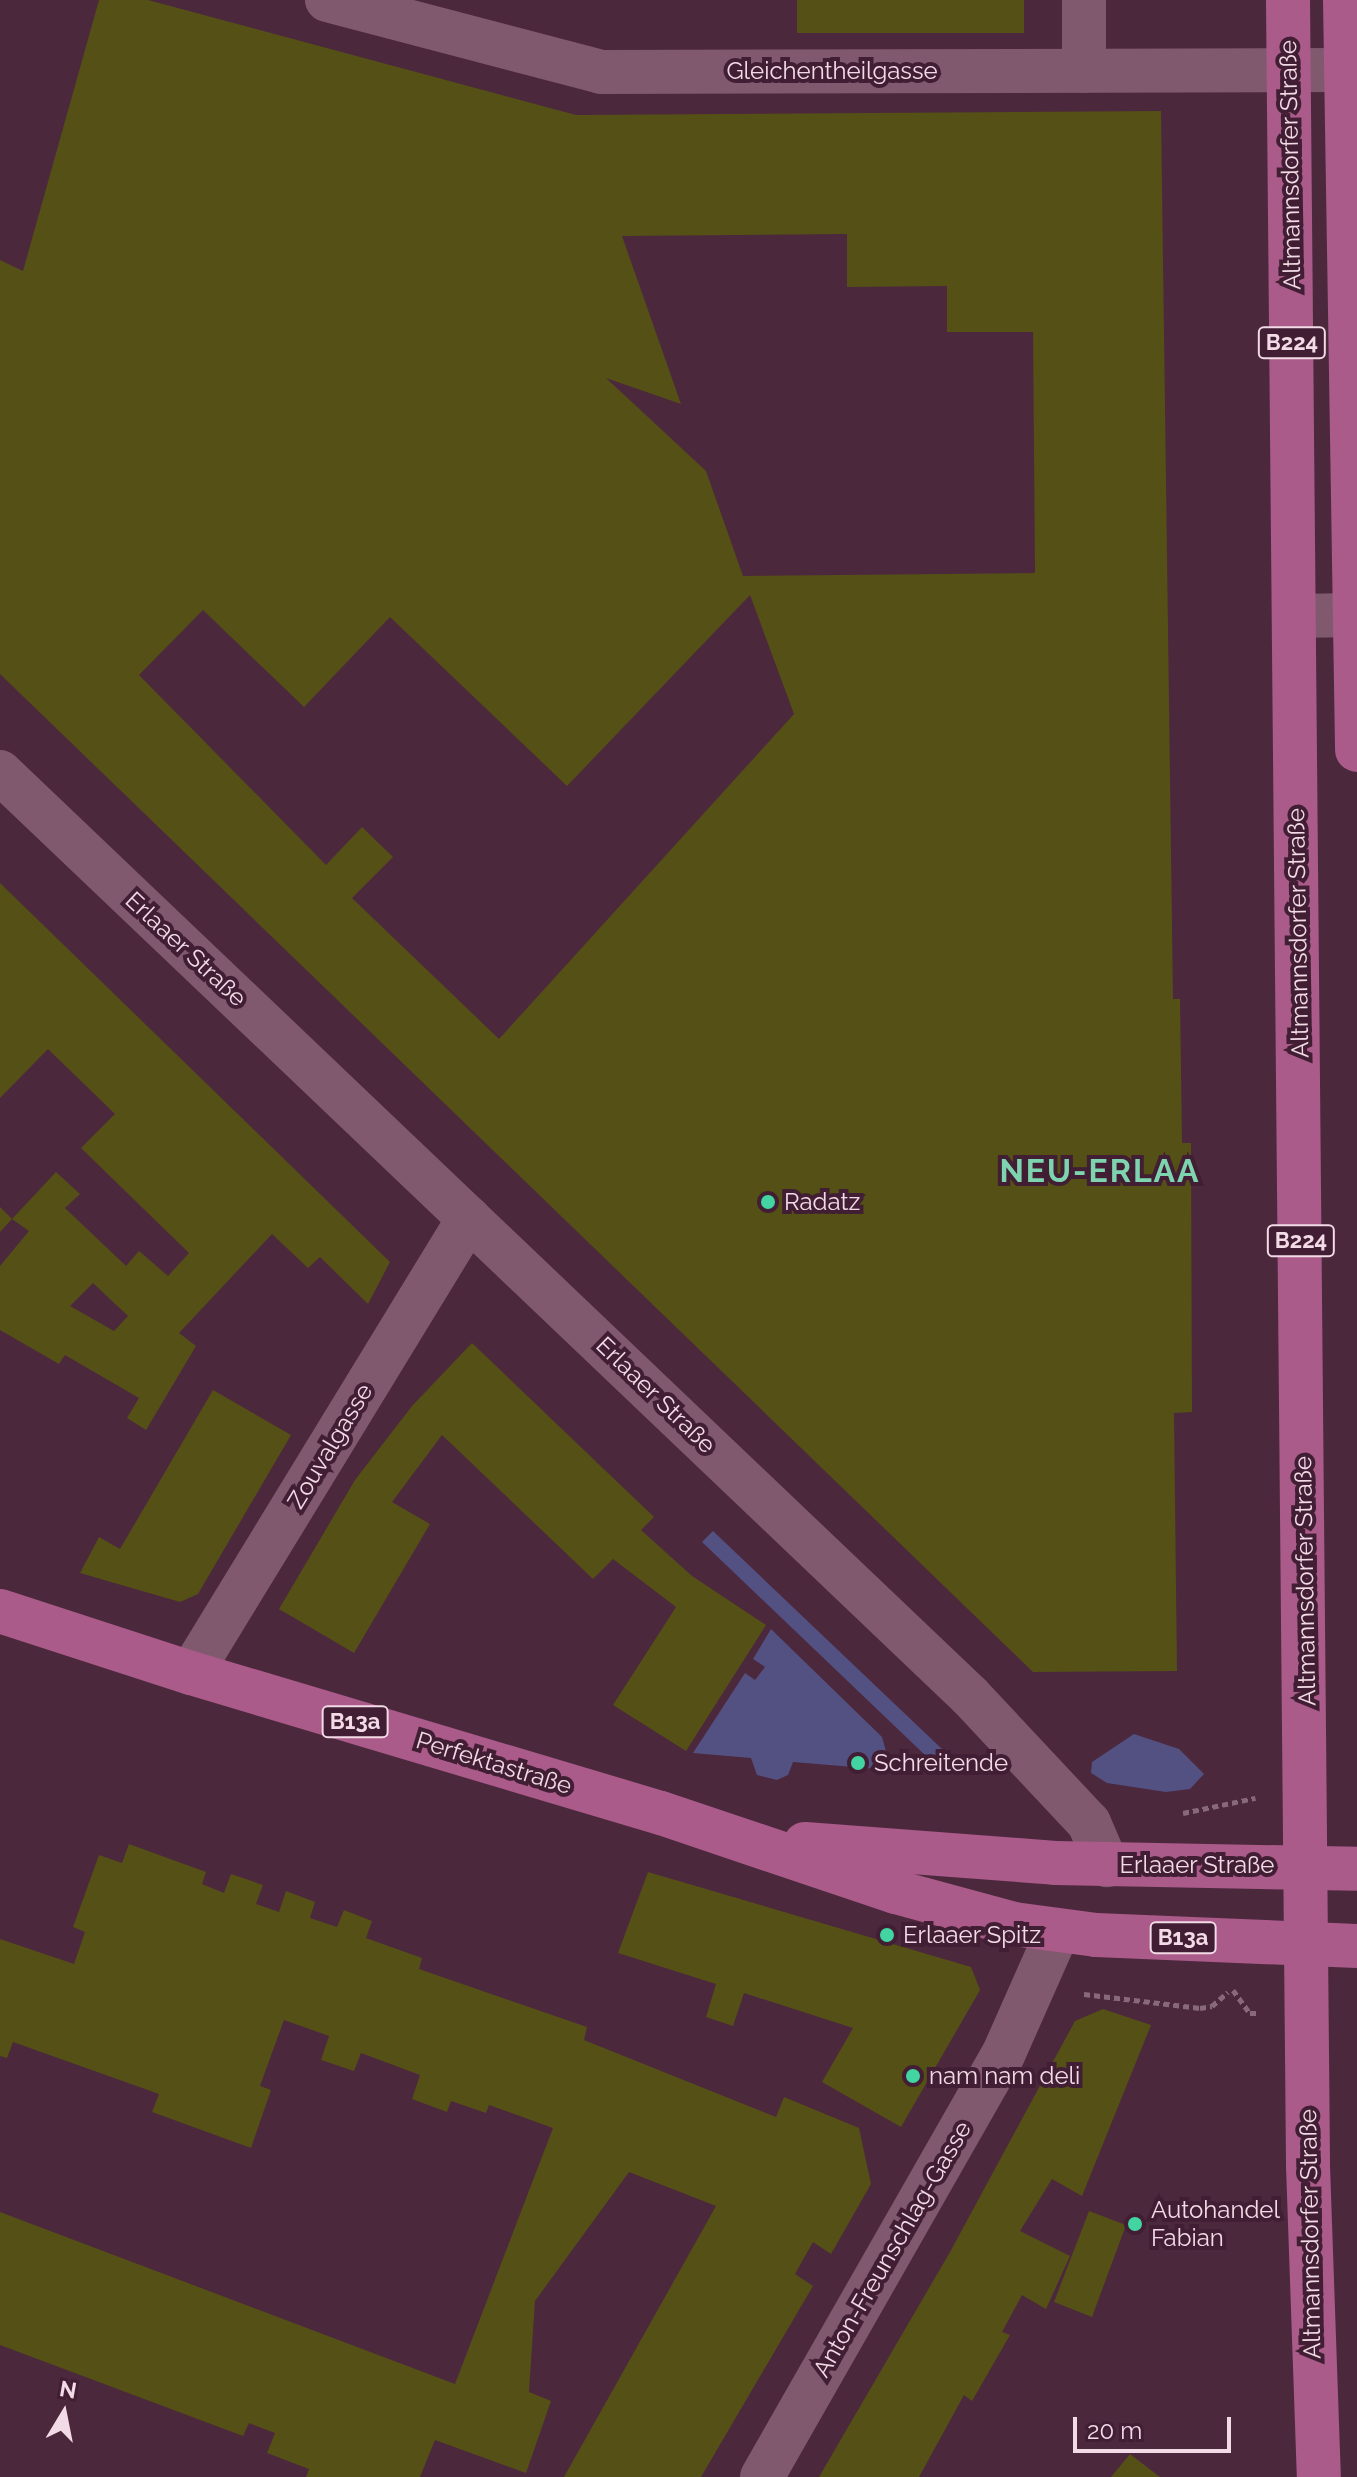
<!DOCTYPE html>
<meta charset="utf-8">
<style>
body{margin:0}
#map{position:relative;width:1357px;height:2477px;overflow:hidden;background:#4c283d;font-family:Raleway,sans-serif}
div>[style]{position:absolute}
.green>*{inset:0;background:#535082}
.building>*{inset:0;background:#545016}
.path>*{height:5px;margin-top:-2.5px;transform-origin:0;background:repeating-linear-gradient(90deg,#88697a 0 6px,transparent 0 10px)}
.minor>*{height:44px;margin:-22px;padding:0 22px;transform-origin:22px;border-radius:22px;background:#81596f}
.major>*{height:44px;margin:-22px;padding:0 22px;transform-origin:22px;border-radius:22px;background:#aa5b8a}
.dots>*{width:22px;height:22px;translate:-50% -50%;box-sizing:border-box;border:4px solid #411e33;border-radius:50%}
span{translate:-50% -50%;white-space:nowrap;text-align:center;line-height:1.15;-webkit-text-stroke:8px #411e33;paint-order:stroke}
.shield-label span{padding:2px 6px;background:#411e33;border:2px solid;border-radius:6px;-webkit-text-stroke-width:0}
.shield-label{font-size:22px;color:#f2dae6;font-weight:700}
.street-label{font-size:24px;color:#f2dae6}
.poi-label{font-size:24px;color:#f2dae6}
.left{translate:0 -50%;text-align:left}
.district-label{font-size:32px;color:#7dd4af;font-weight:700;letter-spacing:2px}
.north{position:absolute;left:24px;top:2373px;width:80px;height:80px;-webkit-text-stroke:6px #411e33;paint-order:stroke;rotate:10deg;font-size:22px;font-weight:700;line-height:32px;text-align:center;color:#f2dae6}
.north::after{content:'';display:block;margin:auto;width:28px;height:36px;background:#f2dae6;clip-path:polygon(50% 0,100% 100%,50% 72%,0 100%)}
.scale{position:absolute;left:1073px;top:2417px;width:158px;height:36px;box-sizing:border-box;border:4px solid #f2dae6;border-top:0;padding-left:10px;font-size:24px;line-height:28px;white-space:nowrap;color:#f2dae6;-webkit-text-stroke:6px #411e33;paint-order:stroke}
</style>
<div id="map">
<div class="green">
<i style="clip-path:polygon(713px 1531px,942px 1749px,937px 1756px,927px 1757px,702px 1542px)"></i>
<i style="clip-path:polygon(771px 1629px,882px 1737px,887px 1755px,878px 1769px,793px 1762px,788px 1775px,777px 1780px,757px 1775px,751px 1758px,693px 1753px,745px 1673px,755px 1680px,765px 1667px,753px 1659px)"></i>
<i style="clip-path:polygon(1134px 1734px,1179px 1749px,1204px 1774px,1190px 1789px,1166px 1792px,1107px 1783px,1091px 1773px,1092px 1762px)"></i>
</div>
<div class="building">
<i style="clip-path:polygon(evenodd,99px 0,148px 0,576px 115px,1161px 111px,1173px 999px,1180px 999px,1182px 1143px,1191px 1143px,1192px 1412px,1174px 1413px,1177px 1671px,1033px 1672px,0 674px,0 260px,23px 271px,99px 0,847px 234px,847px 287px,947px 286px,947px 332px,1033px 332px,1035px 573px,743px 576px,706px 471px,606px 378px,681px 404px,622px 236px,847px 234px,99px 0,750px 595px,794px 714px,499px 1039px,352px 898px,393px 857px,362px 827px,326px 865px,139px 675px,203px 610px,304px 707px,390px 617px,567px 786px,750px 595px)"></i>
<i style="clip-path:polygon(797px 0,1024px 0,1024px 33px,797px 33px)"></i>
<i style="clip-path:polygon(evenodd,0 883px,390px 1262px,368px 1304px,320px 1257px,308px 1268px,272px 1234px,179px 1333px,196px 1346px,146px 1430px,127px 1418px,139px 1398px,65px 1355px,59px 1364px,0 1330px,0 1266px,29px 1231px,12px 1219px,56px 1172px,80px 1194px,65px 1208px,126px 1266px,139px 1251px,168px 1276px,189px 1253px,81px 1148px,115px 1114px,48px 1049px,0 1098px,0 883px,93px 1283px,128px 1316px,114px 1331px,70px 1306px,93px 1283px)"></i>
<i style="clip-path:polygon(0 1207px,12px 1219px,0 1232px)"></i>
<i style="clip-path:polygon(472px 1343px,654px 1517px,641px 1530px,692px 1576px,766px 1625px,686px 1751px,613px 1705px,676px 1607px,613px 1559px,593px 1579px,442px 1435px,392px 1502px,430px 1524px,354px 1653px,279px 1609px,355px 1480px,412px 1406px)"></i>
<i style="clip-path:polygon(213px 1390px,291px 1435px,198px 1594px,180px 1602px,80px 1573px,99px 1537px,120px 1549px)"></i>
<i style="clip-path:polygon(129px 1844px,206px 1872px,202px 1884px,224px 1893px,231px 1874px,263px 1885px,256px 1904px,279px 1912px,286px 1891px,315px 1902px,310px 1918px,337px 1927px,344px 1910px,372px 1921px,366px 1938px,422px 1958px,419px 1969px,587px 2027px,584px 2040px,776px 2117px,784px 2097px,859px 2128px,871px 2184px,831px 2254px,813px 2242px,795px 2274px,813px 2286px,701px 2477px,564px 2477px,716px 2206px,629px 2172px,535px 2301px,529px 2392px,551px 2401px,526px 2473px,435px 2440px,420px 2477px,306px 2477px,309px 2469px,267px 2453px,275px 2433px,249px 2423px,243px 2436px,0 2345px,0 2212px,455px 2384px,553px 2128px,489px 2105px,486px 2113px,451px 2101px,447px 2112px,412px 2099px,420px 2075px,361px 2053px,354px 2071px,321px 2060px,329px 2036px,284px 2020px,260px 2086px,271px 2090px,251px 2148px,152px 2112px,159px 2094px,13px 2042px,7px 2058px,0 2056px,0 1939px,74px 1964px,85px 1932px,73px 1927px,99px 1855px,122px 1863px)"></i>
<i style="clip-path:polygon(648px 1872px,971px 1967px,980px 1990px,901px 2127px,822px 2082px,853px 2028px,744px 1993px,733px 2026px,706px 2017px,716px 1984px,618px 1953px)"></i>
<i style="clip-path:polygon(1103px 2009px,1151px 2025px,1082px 2196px,1052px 2179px,1020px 2231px,1070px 2256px,1046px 2309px,1022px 2295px,1002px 2332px,1010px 2335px,972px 2401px,964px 2395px,919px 2477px,819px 2477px,950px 2252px,1075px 2021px)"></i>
<i style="clip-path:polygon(1089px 2211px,1126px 2225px,1092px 2317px,1054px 2302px)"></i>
<i style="clip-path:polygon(1130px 2454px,1160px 2477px,1111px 2477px)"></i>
</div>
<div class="path">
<i style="left:1183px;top:1813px;width:74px;rotate:-11.8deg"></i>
<i style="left:1233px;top:1990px;width:29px;rotate:54deg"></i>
<i style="left:1250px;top:2013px;width:6px"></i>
<i style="left:1084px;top:1994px;width:117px;rotate:6.9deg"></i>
<i style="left:1200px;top:2008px;width:12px;rotate:-9deg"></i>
<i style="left:1212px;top:2006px;width:21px;rotate:-41deg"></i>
</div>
<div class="minor">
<i style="left:327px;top:0;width:283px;rotate:14.7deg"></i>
<i style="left:601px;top:72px;width:746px;rotate:-0.15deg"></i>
<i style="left:1084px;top:0;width:71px;rotate:90deg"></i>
<i style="left:1295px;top:616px;width:62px;rotate:-0.9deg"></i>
<i style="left:0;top:772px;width:1340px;rotate:43.61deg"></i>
<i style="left:970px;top:1696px;width:174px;rotate:46.9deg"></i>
<i style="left:1089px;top:1823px;width:46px;rotate:66.8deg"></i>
<i style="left:191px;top:1673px;width:533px;rotate:-58.58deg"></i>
<i style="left:762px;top:2477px;width:486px;rotate:-60.3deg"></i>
<i style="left:1003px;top:2055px;width:136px;rotate:-66.1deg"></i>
</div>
<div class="major">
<i style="left:1288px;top:0;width:2166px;rotate:89.47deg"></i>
<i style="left:1308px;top:2166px;width:311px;rotate:88deg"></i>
<i style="left:1345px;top:0;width:750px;rotate:89.08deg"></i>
<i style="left:0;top:1611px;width:201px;rotate:18deg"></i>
<i style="left:191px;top:1673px;width:490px;rotate:16.6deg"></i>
<i style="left:661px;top:1813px;width:248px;rotate:18.6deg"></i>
<i style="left:896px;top:1892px;width:122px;rotate:15.2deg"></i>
<i style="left:1014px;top:1924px;width:83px;rotate:7.6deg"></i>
<i style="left:1096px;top:1935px;width:261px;rotate:2.4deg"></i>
<i style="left:805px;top:1844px;width:251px;rotate:4.3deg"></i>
<i style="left:1055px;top:1863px;width:302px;rotate:1.1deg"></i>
</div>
<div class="dots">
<i style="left:768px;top:1202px;background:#42d4a1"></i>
<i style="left:858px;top:1763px;background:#42d4a1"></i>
<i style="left:887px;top:1935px;background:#42d4a1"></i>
<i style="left:913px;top:2076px;background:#42d4a1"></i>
<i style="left:1135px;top:2224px;background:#42d4a1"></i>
</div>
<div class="shield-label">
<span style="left:1292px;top:343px">B224</span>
<span style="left:1301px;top:1241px">B224</span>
<span style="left:355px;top:1722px">B13a</span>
<span style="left:1183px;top:1938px">B13a</span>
</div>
<div class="street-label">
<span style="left:832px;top:71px">Gleichentheilgasse</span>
<span style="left:1290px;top:165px;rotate:-91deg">Altmannsdorfer Straße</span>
<span style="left:1298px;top:933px;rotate:-91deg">Altmannsdorfer Straße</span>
<span style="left:186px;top:949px;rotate:43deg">Erlaaer Straße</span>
<span style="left:656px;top:1395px;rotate:44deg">Erlaaer Straße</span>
<span style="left:330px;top:1446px;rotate:-59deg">Zouvalgasse</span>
<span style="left:1305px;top:1581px;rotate:-91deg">Altmannsdorfer Straße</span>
<span style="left:494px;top:1763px;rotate:17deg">Perfektastraße</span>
<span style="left:1197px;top:1865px">Erlaaer Straße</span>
<span style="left:1310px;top:2234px;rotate:-91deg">Altmannsdorfer Straße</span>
<span style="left:892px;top:2249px;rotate:-60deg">Anton-Freunschlag-Gasse</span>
</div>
<div class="poi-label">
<span class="left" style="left:784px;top:1202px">Radatz</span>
<span class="left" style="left:874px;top:1763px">Schreitende</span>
<span class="left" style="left:903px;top:1935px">Erlaaer Spitz</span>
<span class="left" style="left:929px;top:2076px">nam nam deli</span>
<span class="left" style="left:1151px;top:2224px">Autohandel<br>Fabian</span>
</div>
<div class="district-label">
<span style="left:1100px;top:1171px">NEU-ERLAA</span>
</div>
<div class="north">N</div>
<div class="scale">20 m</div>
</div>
